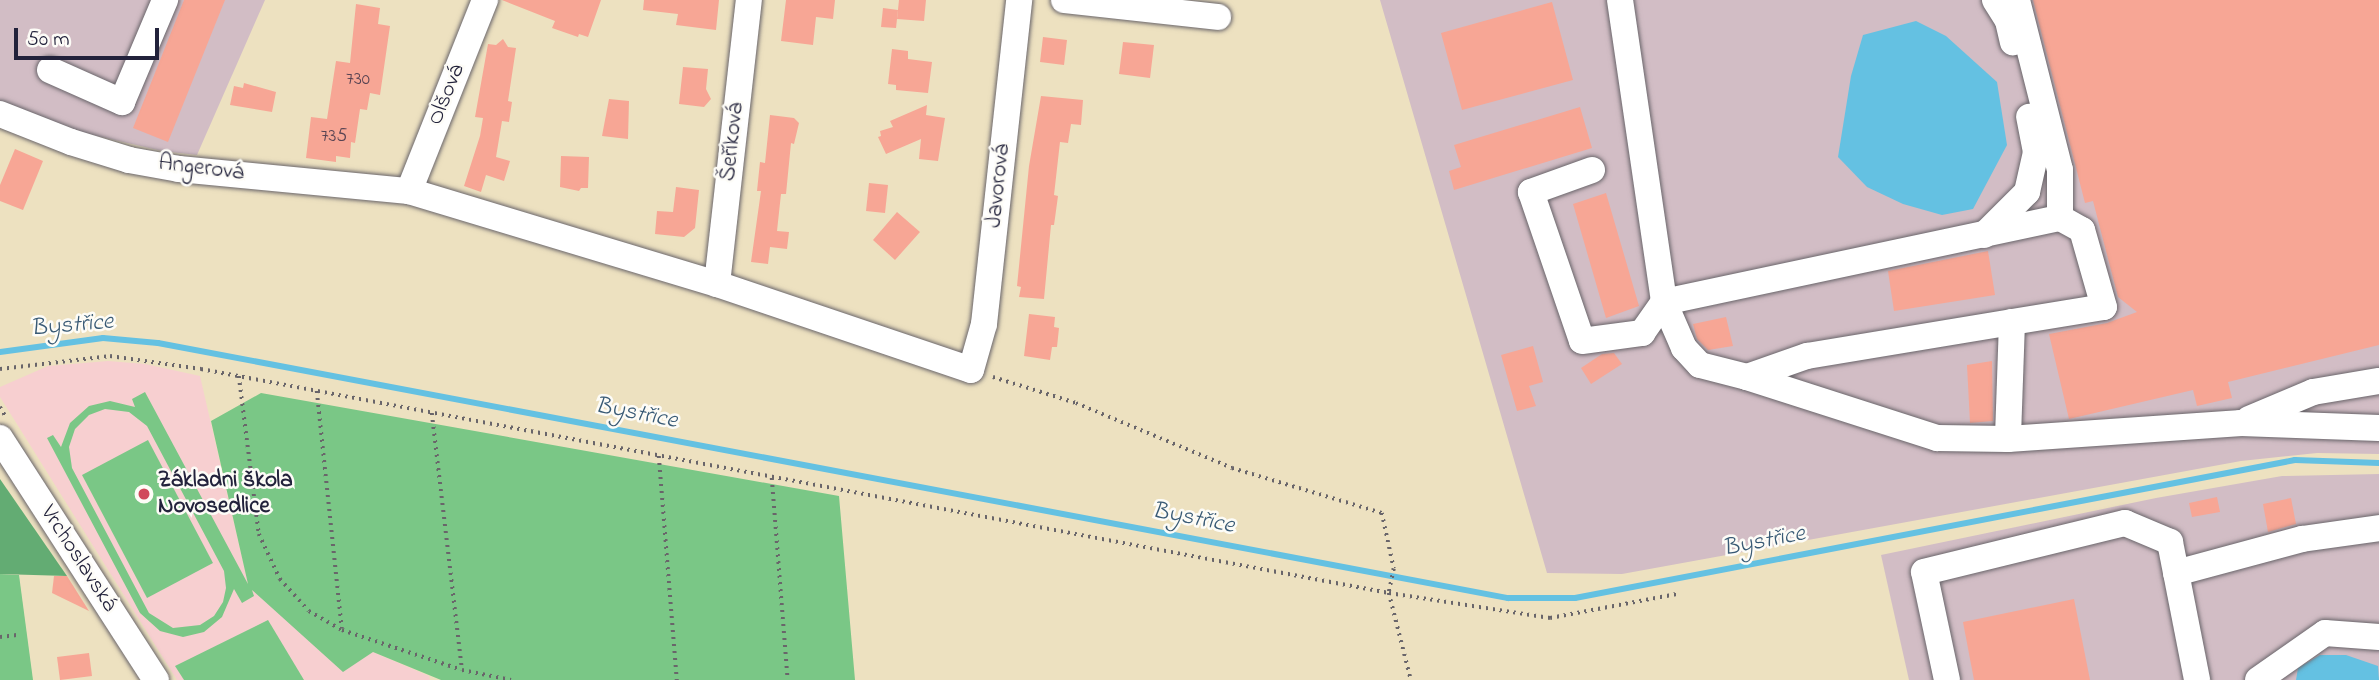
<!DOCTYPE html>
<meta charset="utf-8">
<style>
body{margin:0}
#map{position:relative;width:2379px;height:680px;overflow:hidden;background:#ede1c0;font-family:"Indie Flower",sans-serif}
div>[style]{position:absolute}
.built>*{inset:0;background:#f7cfd0}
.industrial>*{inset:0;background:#d2bdc5}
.green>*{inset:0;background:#7ac786}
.forest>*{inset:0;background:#63ac73}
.water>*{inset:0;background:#64c1e2}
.stream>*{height:6px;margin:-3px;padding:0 3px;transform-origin:3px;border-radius:3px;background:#64c1e2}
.building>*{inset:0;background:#f7a695}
.path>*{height:3.5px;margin-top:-1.75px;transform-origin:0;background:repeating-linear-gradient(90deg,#69656a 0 2px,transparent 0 7px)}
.roads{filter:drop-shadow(0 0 2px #69656a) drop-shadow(0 0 2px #69656a)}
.minor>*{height:26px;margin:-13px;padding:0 13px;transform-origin:13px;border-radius:13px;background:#fff}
.dots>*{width:19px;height:19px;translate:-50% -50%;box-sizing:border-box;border:4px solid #fdfcf7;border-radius:50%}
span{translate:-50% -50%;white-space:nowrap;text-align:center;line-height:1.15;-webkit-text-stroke:5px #fdfcf7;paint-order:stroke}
.number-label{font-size:19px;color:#574352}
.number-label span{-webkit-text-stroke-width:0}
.street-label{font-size:23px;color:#22223b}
.poi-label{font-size:23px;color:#22223b;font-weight:700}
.left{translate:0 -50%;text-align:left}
.water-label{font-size:24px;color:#395a75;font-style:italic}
.scale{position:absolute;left:14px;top:28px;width:145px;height:32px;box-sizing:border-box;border:4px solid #22223b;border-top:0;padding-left:9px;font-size:21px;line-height:24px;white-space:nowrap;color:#22223b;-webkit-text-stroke:5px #fdfcf7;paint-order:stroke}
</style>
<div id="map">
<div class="built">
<i style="clip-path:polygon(108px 361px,145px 364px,200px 376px,249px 588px,373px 652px,429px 676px,430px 680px,177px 680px,0 397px,0 387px,48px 366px)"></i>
</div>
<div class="industrial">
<i style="clip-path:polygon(0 0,265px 0,197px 155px,162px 151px,84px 133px,0 102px)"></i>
<i style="clip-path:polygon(1380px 0,2379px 0,2379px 454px,2317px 453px,2241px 461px,1622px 574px,1547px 573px)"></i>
<i style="clip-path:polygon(2379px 474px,2379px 680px,1909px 680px,1881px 555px,2156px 498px,2282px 476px)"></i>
</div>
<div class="green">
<i style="clip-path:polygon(evenodd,145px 392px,248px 584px,211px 421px,261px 393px,839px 496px,855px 680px,441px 680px,373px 652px,343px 672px,252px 590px,254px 596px,242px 603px,234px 589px,222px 617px,204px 632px,183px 637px,160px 631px,140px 613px,47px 438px,53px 435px,61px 447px,70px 423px,89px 406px,110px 401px,135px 407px,132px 399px,145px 392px,105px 409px,129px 412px,147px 426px,224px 571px,226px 588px,223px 602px,214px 616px,200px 625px,173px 628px,149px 613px,72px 468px,69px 447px,75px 429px,89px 415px,105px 409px)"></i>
<i style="clip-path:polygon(148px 440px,213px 563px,147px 598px,82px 475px)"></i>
<i style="clip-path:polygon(0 574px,19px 575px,33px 680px,0 680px)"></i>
<i style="clip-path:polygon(268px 620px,304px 680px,184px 680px,175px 666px)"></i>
</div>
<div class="forest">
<i style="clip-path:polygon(0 479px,67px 576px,0 574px)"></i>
</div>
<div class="water">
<i style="clip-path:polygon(1916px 21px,1946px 36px,1997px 82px,2007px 145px,1973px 209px,1942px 215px,1903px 204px,1867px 187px,1838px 157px,1851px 76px,1863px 35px)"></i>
<i style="clip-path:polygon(2320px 655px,2346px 655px,2378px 666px,2379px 680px,2296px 680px,2298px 668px)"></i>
</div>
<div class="stream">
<i style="left:0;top:352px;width:104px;rotate:-7.7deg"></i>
<i style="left:103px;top:338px;width:55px;rotate:5.2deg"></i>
<i style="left:158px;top:343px;width:1374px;rotate:10.7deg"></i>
<i style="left:1508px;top:598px;width:67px"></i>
<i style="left:1575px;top:598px;width:733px;rotate:-10.85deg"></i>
<i style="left:2295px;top:460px;width:84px;rotate:2deg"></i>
</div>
<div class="building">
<i style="clip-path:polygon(184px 0,225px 0,168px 142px,133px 128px)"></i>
<i style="clip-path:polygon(502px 0,601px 0,588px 37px,579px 34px,578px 37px,552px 28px,555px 21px)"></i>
<i style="clip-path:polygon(644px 0,719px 0,716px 30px,676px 25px,678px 14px,643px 10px)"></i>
<i style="clip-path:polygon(786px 0,835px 0,833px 19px,816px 17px,813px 45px,781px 41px)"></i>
<i style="clip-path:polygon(899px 0,926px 0,924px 21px,897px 19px)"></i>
<i style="clip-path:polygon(2033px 0,2379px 0,2379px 345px,2228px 382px,2232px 398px,2197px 406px,2193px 390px,2069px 419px,2049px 334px,2107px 323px,2137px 312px,2118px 297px,2093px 201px,2085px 203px)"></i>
<i style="clip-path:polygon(1552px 2px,1573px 80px,1462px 110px,1441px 33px)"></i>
<i style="clip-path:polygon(356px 4px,380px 8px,378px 24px,390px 26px,380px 95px,370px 93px,367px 110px,360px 109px,355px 143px,351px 142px,350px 158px,336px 156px,336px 162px,306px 158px,311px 117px,327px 119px,336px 61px,350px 63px)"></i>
<i style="clip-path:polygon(883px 8px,898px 10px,896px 28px,881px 27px)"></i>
<i style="clip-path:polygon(1043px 37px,1067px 40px,1064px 65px,1040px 62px)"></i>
<i style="clip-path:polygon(503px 39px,508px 47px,516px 48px,508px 101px,512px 102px,509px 122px,502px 121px,496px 157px,510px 161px,504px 181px,486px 175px,481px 192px,464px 186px,480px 136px,483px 118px,475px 117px,488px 44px,496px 45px)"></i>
<i style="clip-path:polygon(1123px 42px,1154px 45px,1150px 78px,1119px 74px)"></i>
<i style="clip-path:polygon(892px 49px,908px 51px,908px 59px,932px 62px,928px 93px,896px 90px,896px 85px,888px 84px)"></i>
<i style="clip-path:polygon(683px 67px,708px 69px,706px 89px,711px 99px,704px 107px,679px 104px)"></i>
<i style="clip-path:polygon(244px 83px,276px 92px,272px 112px,230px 105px,234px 86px,243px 88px)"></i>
<i style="clip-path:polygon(1041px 96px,1083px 100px,1081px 125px,1071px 124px,1068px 143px,1060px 142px,1054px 195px,1058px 196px,1055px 218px,1054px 225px,1051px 225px,1044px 299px,1019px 297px,1021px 287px,1017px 286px,1029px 166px)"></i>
<i style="clip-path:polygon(609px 99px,629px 101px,628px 139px,602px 136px)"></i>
<i style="clip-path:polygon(927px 105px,926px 115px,945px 118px,938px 161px,919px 159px,921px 139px,886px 154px,878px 137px,881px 136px,880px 131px,893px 127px,890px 121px)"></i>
<i style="clip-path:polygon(1580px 107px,1592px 148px,1454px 190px,1449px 171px,1461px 167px,1454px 145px)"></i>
<i style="clip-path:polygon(770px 115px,794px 118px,799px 123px,794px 144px,791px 143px,786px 194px,781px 194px,777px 231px,789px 232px,787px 249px,770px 247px,768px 264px,751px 262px,761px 191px,757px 191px,760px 162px,765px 163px)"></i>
<i style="clip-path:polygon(15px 149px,43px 161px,23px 210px,0 201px,0 185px)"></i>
<i style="clip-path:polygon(561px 156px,589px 157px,588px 188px,581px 188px,579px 191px,560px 187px)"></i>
<i style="clip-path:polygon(869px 183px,888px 185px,885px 213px,866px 211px)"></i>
<i style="clip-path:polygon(676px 187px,699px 190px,695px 228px,684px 237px,655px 234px,657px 211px,673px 212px)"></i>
<i style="clip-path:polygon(1606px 193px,1639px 306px,1606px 318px,1573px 204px)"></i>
<i style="clip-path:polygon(897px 212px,920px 232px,895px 260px,873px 240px)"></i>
<i style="clip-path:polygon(1988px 251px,1995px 295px,1894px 311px,1888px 271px)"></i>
<i style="clip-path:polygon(1029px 314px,1055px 317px,1054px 327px,1059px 328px,1057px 347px,1052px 347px,1050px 360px,1024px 356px)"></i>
<i style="clip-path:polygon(1726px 317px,1733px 346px,1708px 350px,1697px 339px,1693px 324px)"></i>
<i style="clip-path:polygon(1533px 346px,1543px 382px,1529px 386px,1536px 406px,1517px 411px,1501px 355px)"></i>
<i style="clip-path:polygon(1614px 353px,1622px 364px,1591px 384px,1581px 368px,1602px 354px)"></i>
<i style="clip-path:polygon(1992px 361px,1993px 421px,1970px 423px,1967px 365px)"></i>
<i style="clip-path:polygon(2217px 497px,2220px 512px,2192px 517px,2189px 503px)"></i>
<i style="clip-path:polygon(2291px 498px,2296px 524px,2268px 532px,2263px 504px)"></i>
<i style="clip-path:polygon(54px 576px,67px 576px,89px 611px,52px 593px)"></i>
<i style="clip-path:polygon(2074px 599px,2090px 680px,1974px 680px,1963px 622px)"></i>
<i style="clip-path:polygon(89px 653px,92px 676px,60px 680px,57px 657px)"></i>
</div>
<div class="path">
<i style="left:0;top:369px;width:111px;rotate:-6.7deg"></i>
<i style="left:110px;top:356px;width:92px;rotate:8.1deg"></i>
<i style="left:201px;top:369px;width:1209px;rotate:10.68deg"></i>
<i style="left:1389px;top:593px;width:163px;rotate:8.8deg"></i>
<i style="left:1550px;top:618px;width:129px;rotate:-10.7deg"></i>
<i style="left:239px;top:376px;width:159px;rotate:82.8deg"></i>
<i style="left:259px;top:534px;width:50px;rotate:65deg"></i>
<i style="left:280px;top:579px;width:43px;rotate:47.8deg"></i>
<i style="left:309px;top:611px;width:38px;rotate:30deg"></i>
<i style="left:342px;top:630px;width:126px;rotate:18.4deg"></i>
<i style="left:462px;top:670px;width:50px;rotate:11.5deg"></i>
<i style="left:993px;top:377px;width:87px;rotate:17.4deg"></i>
<i style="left:1076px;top:403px;width:169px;rotate:22.6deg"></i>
<i style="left:1232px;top:468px;width:157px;rotate:16.7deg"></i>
<i style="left:1382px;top:513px;width:57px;rotate:77.9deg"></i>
<i style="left:1394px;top:569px;width:25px;rotate:102deg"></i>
<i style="left:1389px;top:593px;width:90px;rotate:75.8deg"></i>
<i style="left:317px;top:391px;width:239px;rotate:84deg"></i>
<i style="left:0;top:407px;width:12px;rotate:59deg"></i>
<i style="left:432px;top:413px;width:259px;rotate:83.3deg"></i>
<i style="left:659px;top:456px;width:225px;rotate:85.4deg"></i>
<i style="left:772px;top:478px;width:203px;rotate:85.5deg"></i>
<i style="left:0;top:637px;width:17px;rotate:-7deg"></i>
</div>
<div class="roads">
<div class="minor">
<i style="left:1064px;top:0;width:155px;rotate:6.3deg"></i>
<i style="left:1620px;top:0;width:305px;rotate:81.7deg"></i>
<i style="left:1664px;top:302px;width:405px;rotate:-12deg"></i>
<i style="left:2060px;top:218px;width:48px;rotate:-90deg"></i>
<i style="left:2060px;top:170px;width:175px;rotate:-104.2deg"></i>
<i style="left:1995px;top:0;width:25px;rotate:58deg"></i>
<i style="left:2008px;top:21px;width:22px;rotate:77deg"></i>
<i style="left:50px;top:70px;width:79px;rotate:24deg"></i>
<i style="left:122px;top:102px;width:111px;rotate:-67.1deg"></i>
<i style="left:0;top:114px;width:76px;rotate:21.5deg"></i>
<i style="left:71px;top:142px;width:61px;rotate:17.2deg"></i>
<i style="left:129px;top:160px;width:51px;rotate:10.2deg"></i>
<i style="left:179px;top:169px;width:231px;rotate:5.5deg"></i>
<i style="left:409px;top:191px;width:322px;rotate:16.8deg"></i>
<i style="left:717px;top:284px;width:268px;rotate:18.7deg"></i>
<i style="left:971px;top:370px;width:48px;rotate:-74.2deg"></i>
<i style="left:984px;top:324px;width:326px;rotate:-83.8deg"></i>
<i style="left:1592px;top:170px;width:65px;rotate:160.2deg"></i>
<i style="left:1531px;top:192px;width:157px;rotate:71.1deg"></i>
<i style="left:1582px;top:341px;width:61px;rotate:-7.6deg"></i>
<i style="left:1642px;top:333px;width:38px;rotate:-55deg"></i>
<i style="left:409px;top:191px;width:206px;rotate:-68.3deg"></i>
<i style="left:1984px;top:235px;width:61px;rotate:-45deg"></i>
<i style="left:2027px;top:192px;width:41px;rotate:-77.3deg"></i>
<i style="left:2036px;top:152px;width:36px;rotate:-101deg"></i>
<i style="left:717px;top:284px;width:286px;rotate:-83.6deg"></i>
<i style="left:1664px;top:302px;width:50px;rotate:66.5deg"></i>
<i style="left:1684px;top:348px;width:23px;rotate:47deg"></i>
<i style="left:1700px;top:365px;width:49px;rotate:14.3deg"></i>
<i style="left:1747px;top:377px;width:200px;rotate:17.8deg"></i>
<i style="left:1937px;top:438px;width:71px;rotate:0.8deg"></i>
<i style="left:2008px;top:439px;width:234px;rotate:-3.9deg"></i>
<i style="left:2241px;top:423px;width:138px;rotate:2.1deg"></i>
<i style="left:2012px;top:322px;width:93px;rotate:-9.3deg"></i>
<i style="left:2104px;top:307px;width:80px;rotate:-105.9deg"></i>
<i style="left:2082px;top:230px;width:25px;rotate:-151deg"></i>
<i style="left:1747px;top:377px;width:64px;rotate:-19.3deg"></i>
<i style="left:1807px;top:356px;width:208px;rotate:-9.4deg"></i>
<i style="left:2012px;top:322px;width:117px;rotate:92deg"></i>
<i style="left:2249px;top:419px;width:69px;rotate:-22.9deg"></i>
<i style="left:2313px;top:392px;width:67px;rotate:-9.5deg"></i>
<i style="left:0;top:438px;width:288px;rotate:57.2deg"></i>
<i style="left:2176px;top:573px;width:131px;rotate:-15.1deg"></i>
<i style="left:2302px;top:539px;width:78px;rotate:-8.1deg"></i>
<i style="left:1947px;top:680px;width:110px;rotate:-102deg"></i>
<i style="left:1924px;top:572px;width:207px;rotate:-13.7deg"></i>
<i style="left:2125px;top:523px;width:49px;rotate:22.9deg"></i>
<i style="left:2170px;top:542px;width:141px;rotate:78.9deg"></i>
<i style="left:2258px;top:680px;width:82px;rotate:-35deg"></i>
<i style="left:2325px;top:633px;width:54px;rotate:4.2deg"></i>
</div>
</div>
<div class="dots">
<i style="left:144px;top:494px;background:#d1495b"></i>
</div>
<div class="number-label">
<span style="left:358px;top:80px">730</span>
<span style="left:334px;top:137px">735</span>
</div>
<div class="street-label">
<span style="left:447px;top:95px;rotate:-68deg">Olšová</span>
<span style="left:733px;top:142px;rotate:-84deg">Šeříková</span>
<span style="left:201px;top:169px;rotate:7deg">Angerová</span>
<span style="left:999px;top:186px;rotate:-84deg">Javorová</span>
<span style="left:78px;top:559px;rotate:57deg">Vrchoslavská</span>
</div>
<div class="poi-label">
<span class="left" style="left:158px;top:494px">Základni škola<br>Novosedlice</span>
</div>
<div class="water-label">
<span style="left:72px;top:326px;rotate:-5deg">Bystřice</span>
<span style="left:636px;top:414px;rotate:11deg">Bystřice</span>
<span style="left:1193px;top:519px;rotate:11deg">Bystřice</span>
<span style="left:1764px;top:542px;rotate:-11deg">Bystřice</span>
</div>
<div class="scale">50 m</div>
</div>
